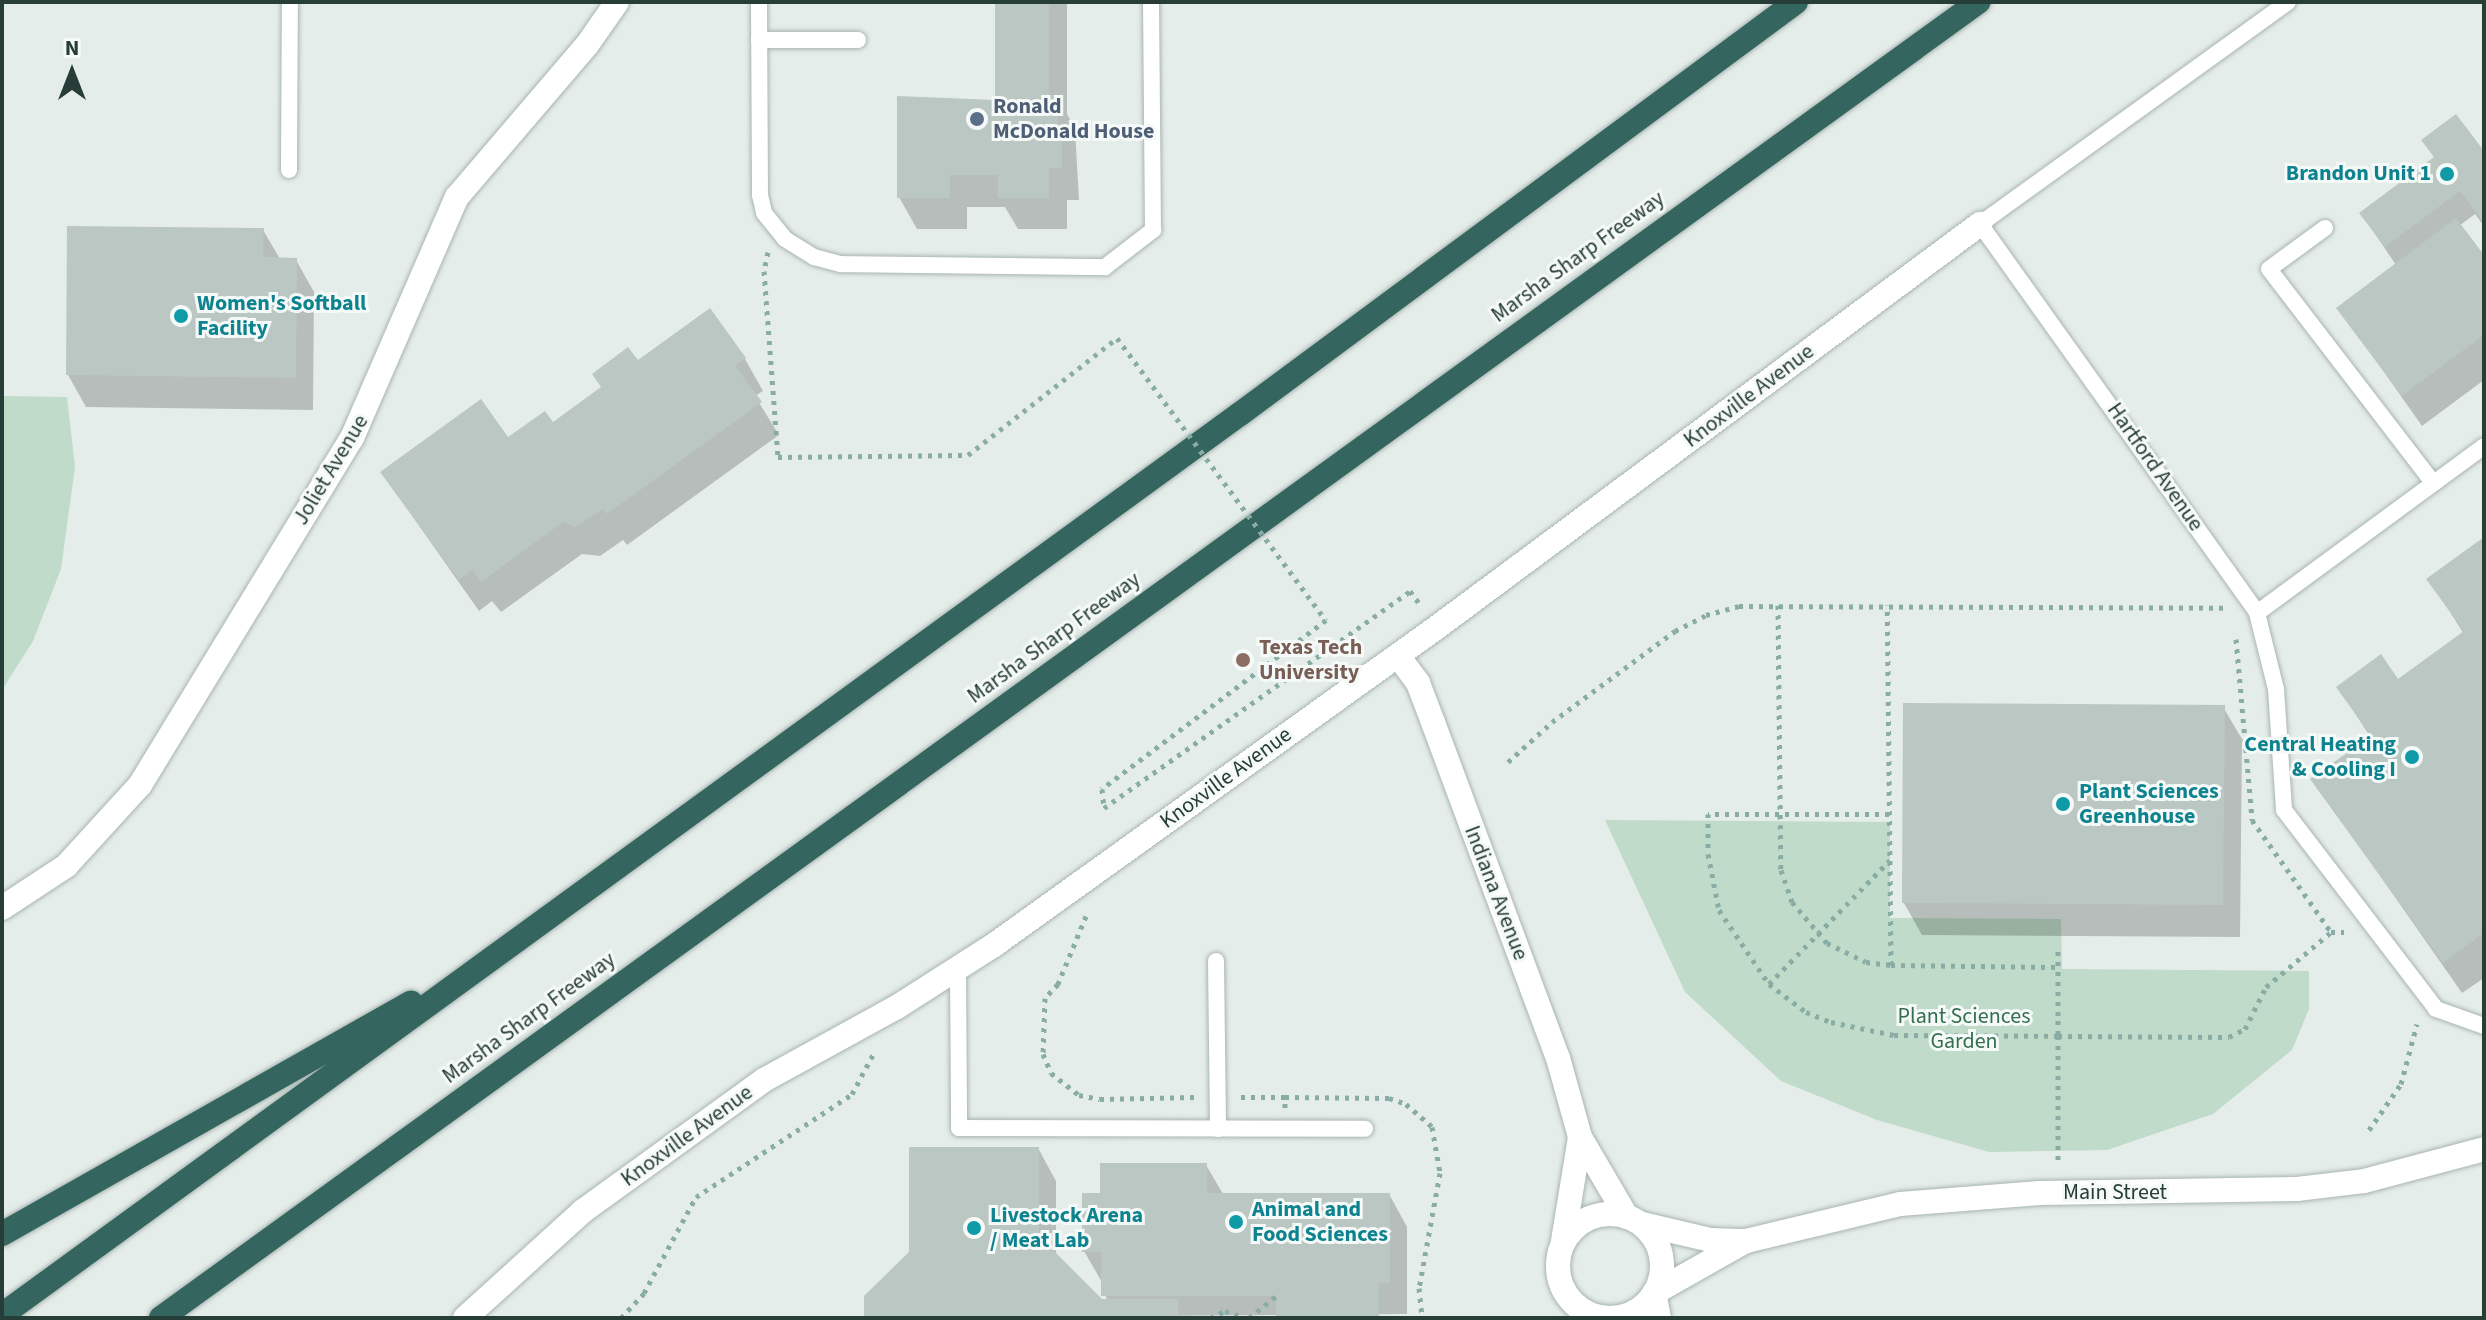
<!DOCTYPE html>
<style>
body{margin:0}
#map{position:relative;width:2486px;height:1320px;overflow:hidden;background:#e5edea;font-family:"Source Sans 3",sans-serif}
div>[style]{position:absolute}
.green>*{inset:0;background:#c0dbc9}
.shadow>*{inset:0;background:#0003}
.building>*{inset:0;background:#bac7c3}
.path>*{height:5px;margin-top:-2.5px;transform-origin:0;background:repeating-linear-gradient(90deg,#89ada4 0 4px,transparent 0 10px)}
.roads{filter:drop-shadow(0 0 2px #a8b5b1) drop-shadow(0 0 2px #a8b5b1)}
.lane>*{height:16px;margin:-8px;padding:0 8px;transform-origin:8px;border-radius:8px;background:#fff}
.street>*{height:24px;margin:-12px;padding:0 12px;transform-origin:12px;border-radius:12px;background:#fff}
.street>.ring{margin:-12px;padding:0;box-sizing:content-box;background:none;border:24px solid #fff;border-radius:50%}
.highway>*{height:24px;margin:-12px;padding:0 12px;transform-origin:12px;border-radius:12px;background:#34665f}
.path-bridge>*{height:5px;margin-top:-2.5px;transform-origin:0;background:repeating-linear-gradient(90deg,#89ada4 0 4px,transparent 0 10px)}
.dots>*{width:22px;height:22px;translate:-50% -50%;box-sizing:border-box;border:4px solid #f5f9f7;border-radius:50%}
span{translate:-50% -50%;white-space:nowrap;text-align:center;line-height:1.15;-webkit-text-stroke:6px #f5f9f7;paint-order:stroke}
.service-label{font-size:22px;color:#4e5e75;font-weight:700}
.left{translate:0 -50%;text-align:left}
.culture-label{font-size:22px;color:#0d838f;font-weight:700}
.right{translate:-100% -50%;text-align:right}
.street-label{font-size:22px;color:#263d38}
.education-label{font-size:22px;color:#785e54;font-weight:700}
.park-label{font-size:22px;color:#34704e}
.frame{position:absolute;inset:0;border:4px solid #263d38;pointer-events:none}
.north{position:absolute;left:32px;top:32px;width:80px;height:80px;-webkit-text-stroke:6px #f5f9f7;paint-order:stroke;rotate:0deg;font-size:22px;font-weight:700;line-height:32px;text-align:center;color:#263d38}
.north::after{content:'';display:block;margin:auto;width:28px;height:36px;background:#263d38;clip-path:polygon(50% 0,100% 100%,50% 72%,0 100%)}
</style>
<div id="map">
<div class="green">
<i style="clip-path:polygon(2px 396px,67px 397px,75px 467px,61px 569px,33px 641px,2px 690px)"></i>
<i style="clip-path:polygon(1605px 820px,1890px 822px,1890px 918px,2061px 919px,2062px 969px,2309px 971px,2309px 1009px,2292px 1050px,2213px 1114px,2107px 1150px,1989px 1152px,1877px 1120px,1781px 1081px,1685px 992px)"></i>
</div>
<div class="shadow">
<i style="clip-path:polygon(997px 2px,1067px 2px,1067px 114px,1075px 129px,1079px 200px,1067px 200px,1067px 229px,1018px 229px,1005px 207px,967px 207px,967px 229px,917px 229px,899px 197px,997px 102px)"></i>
<i style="clip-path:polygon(2424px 140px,2484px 155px,2484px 226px,2475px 214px,2459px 226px,2484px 259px,2484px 380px,2422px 426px,2339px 308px,2396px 265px,2361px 213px,2435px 159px)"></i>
<i style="clip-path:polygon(263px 230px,280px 259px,296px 260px,314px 292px,313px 410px,86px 407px,68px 375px)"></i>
<i style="clip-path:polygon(745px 359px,763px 391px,755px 396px,779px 435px,627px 545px,623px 540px,600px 556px,582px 554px,501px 612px,492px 601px,479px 611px,382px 473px,553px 425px,638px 363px)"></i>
<i style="clip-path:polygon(2484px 540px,2484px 978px,2462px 993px,2313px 780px,2371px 738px,2338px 687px,2398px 681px,2464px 634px,2429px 579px)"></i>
<i style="clip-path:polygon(2223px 707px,2242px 739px,2240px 937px,1922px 935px,1904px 903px)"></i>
<i style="clip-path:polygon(1038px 1148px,1056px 1181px,1056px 1256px,1101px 1301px,1107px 1301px,1103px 1284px,1084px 1251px,1102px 1194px,1206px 1165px,1223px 1194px,1389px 1194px,1407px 1227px,1407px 1314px,866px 1318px)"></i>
</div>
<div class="building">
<i style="clip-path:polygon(995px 2px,1049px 2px,1049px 95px,1058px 95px,1058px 137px,1062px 137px,1062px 168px,1049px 168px,1049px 198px,998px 198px,998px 175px,950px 175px,950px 198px,897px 198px,897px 96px,995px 100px)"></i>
<i style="clip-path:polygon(2456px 114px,2484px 151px,2484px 223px,2460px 191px,2385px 247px,2359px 213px,2434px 157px,2421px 140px)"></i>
<i style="clip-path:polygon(2456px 218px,2484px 255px,2484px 335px,2402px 396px,2336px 308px)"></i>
<i style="clip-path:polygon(67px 226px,264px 228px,263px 257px,297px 258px,296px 378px,66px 375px)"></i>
<i style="clip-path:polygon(710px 308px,746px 358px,735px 366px,762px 402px,607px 514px,603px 509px,575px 527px,563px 522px,481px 582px,472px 570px,459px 580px,380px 472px,481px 399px,508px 437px,545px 411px,553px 422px,601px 387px,592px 374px,628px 347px,638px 360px)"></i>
<i style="clip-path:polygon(2484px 537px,2484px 933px,2443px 963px,2310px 779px,2371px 736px,2336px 687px,2381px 654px,2398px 679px,2464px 631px,2426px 579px)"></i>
<i style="clip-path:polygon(1903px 703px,2225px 705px,2223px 905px,1902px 903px)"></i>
<i style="clip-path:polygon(909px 1147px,1039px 1147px,1039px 1236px,1102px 1299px,1178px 1299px,1178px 1318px,864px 1318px,864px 1296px,909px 1252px)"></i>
<i style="clip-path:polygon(1100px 1163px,1207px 1163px,1207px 1193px,1390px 1193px,1390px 1283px,1379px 1283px,1379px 1318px,1276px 1318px,1276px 1296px,1101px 1296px,1101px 1252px,1082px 1252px,1082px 1193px,1100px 1193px)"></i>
</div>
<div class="path">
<i style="left:768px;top:252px;width:19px;rotate:102deg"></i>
<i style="left:764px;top:271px;width:187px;rotate:85.7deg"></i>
<i style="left:778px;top:457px;width:190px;rotate:-0.6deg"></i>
<i style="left:1778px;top:605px;width:265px;rotate:89.4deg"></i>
<i style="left:1781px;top:870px;width:34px;rotate:71deg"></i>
<i style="left:1792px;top:902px;width:54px;rotate:49.5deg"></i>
<i style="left:1827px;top:943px;width:43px;rotate:26deg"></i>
<i style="left:1866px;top:962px;width:25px;rotate:7deg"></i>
<i style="left:1891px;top:965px;width:360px;rotate:-90.6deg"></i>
<i style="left:2236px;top:639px;width:182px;rotate:84.9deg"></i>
<i style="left:2252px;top:820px;width:137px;rotate:54.8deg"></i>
<i style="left:2331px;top:932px;width:13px"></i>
<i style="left:1508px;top:762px;width:59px;rotate:-42.3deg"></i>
<i style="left:1552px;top:722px;width:153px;rotate:-36.5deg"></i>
<i style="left:1675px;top:631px;width:35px;rotate:-27deg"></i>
<i style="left:1706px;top:615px;width:34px;rotate:-15deg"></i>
<i style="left:1739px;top:606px;width:485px;rotate:0.2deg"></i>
<i style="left:1102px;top:789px;width:19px;rotate:84deg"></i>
<i style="left:1104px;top:808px;width:375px;rotate:-35.3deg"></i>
<i style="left:1410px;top:591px;width:15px;rotate:53deg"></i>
<i style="left:1889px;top:814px;width:181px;rotate:180deg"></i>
<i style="left:1708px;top:814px;width:40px;rotate:90deg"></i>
<i style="left:1708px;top:854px;width:57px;rotate:78.9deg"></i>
<i style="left:1719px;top:910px;width:89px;rotate:56deg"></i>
<i style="left:1769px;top:984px;width:46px;rotate:37.1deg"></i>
<i style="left:1806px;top:1012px;width:27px;rotate:22deg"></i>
<i style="left:1831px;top:1022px;width:64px;rotate:11.7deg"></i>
<i style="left:1894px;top:1035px;width:164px;rotate:0.3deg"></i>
<i style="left:2058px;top:1036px;width:129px;rotate:90deg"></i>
<i style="left:1086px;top:916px;width:74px;rotate:112.4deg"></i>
<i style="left:1058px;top:984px;width:19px;rotate:133deg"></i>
<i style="left:1045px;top:998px;width:56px;rotate:92deg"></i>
<i style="left:1043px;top:1054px;width:21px;rotate:67deg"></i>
<i style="left:1051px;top:1073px;width:36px;rotate:38deg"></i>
<i style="left:1079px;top:1095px;width:21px;rotate:11deg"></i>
<i style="left:1100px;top:1099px;width:95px;rotate:-1.2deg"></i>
<i style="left:2058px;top:951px;width:85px;rotate:90deg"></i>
<i style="left:2058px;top:1036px;width:171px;rotate:0.3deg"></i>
<i style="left:2229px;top:1037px;width:18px;rotate:-27deg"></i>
<i style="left:2245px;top:1029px;width:47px;rotate:-63.4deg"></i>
<i style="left:2266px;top:987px;width:85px;rotate:-40.2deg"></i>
<i style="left:1891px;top:965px;width:167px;rotate:0.7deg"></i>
<i style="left:1769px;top:984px;width:173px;rotate:-45.7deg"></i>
<i style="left:1241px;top:1097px;width:44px"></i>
<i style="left:1285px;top:1108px;width:11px;rotate:-90deg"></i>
<i style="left:1285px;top:1097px;width:104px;rotate:0.6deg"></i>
<i style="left:1389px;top:1098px;width:18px;rotate:19deg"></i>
<i style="left:1406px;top:1104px;width:35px;rotate:41deg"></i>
<i style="left:1432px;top:1127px;width:47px;rotate:80.1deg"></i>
<i style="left:1440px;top:1173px;width:117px;rotate:100.3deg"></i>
<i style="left:1419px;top:1288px;width:30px;rotate:84deg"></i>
<i style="left:2369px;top:1130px;width:56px;rotate:-55.2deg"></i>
<i style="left:2401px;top:1084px;width:62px;rotate:-75.1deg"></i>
<i style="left:621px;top:1318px;width:34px;rotate:-47deg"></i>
<i style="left:644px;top:1293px;width:109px;rotate:-61.6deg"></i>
<i style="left:696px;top:1197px;width:187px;rotate:-33.4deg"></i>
<i style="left:852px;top:1094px;width:49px;rotate:-61.9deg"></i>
<i style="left:1210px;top:1318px;width:17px;rotate:-25deg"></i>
<i style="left:1225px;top:1311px;width:21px;rotate:19deg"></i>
<i style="left:1249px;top:1318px;width:35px;rotate:-39deg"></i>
</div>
<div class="roads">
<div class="lane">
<i style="left:759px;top:2px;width:193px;rotate:89.7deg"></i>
<i style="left:760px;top:195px;width:18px;rotate:77deg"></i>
<i style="left:764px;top:213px;width:33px;rotate:51deg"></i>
<i style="left:785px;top:239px;width:34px;rotate:32deg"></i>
<i style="left:814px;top:257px;width:28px;rotate:15deg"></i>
<i style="left:841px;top:264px;width:264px;rotate:0.7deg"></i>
<i style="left:1105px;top:267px;width:61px;rotate:-37.6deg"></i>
<i style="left:1153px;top:230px;width:228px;rotate:-90.5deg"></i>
<i style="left:2288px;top:2px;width:380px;rotate:144.2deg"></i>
<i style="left:1980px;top:224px;width:478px;rotate:54.5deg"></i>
<i style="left:2257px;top:613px;width:78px;rotate:76deg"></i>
<i style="left:2276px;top:689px;width:121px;rotate:86.2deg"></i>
<i style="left:2284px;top:810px;width:250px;rotate:52.6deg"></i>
<i style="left:2436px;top:1009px;width:51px;rotate:19.5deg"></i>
<i style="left:759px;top:40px;width:99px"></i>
<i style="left:289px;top:170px;width:168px;rotate:-89.7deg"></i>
<i style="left:2325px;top:228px;width:69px;rotate:143.8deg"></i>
<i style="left:2269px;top:269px;width:270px;rotate:52.5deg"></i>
<i style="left:2257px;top:613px;width:282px;rotate:-36.3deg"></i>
<i style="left:1216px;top:961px;width:168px;rotate:89.3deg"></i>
<i style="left:958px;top:968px;width:160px;rotate:89.6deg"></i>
<i style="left:959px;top:1128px;width:406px;rotate:0.1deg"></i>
</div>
<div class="street">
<i style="left:1398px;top:656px;width:34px;rotate:53deg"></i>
<i style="left:1418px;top:683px;width:45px;rotate:69.1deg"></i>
<i style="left:1434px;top:725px;width:355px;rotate:69.6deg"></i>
<i style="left:1558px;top:1058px;width:82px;rotate:74.4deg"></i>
<i style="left:1580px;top:1137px;width:93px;rotate:59.6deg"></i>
<i style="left:2px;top:908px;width:77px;rotate:-33.3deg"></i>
<i style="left:66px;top:866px;width:110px;rotate:-47.6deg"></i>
<i style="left:140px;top:785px;width:407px;rotate:-58.6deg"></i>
<i style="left:352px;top:438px;width:263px;rotate:-66.5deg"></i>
<i style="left:457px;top:197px;width:200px;rotate:-49.5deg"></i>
<i style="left:587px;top:45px;width:52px;rotate:-55.1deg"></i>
<i class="ring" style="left:1558px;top:1214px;width:80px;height:80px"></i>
<i style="left:1642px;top:1224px;width:71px;rotate:13.1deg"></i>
<i style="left:1711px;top:1240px;width:35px;rotate:2deg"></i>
<i style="left:1746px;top:1241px;width:158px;rotate:-13.5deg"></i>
<i style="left:1900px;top:1204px;width:140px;rotate:-4.5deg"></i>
<i style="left:2040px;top:1193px;width:257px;rotate:-0.9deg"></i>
<i style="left:2297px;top:1189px;width:67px;rotate:-6.8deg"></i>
<i style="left:2364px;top:1181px;width:124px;rotate:-14.9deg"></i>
<i style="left:1563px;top:1241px;width:105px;rotate:-80.7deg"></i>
<i style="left:465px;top:1318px;width:159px;rotate:-42.2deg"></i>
<i style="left:583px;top:1211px;width:223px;rotate:-35.9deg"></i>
<i style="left:764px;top:1080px;width:152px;rotate:-28.8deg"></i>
<i style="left:897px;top:1007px;width:115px;rotate:-32.6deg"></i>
<i style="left:994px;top:945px;width:544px;rotate:-35.65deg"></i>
<i style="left:1436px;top:628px;width:678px;rotate:-36.6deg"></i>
<i style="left:1659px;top:1318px;width:25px;rotate:-101deg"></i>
<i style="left:1654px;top:1293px;width:103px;rotate:-29.5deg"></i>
</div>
<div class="highway">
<i style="left:2px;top:1234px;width:470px;rotate:-29.5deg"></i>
<i style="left:2px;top:1315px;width:1531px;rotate:-36.05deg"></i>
<i style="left:1240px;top:414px;width:692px;rotate:-36.54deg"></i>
<i style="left:161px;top:1318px;width:2244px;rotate:-35.91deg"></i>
</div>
</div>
<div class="path-bridge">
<i style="left:968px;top:455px;width:189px;rotate:-38.1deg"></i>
<i style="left:1117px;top:338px;width:351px;rotate:53.5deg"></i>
<i style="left:1326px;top:620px;width:281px;rotate:143deg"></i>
</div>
<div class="dots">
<i style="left:977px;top:119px;background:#5c6f8a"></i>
<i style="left:2447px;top:174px;background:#0f9aa8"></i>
<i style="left:181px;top:316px;background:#0f9aa8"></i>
<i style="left:1243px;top:660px;background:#8d6e63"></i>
<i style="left:2412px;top:757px;background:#0f9aa8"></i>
<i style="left:2063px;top:804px;background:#0f9aa8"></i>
<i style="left:1236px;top:1222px;background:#0f9aa8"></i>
<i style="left:974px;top:1228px;background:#0f9aa8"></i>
</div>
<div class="service-label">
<span class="left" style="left:993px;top:119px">Ronald<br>McDonald House</span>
</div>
<div class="culture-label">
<span class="right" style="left:2431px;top:174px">Brandon Unit 1</span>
<span class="left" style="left:197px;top:316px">Women's Softball<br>Facility</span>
<span class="right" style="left:2396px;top:757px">Central Heating<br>&amp; Cooling I</span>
<span class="left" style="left:2079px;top:804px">Plant Sciences<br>Greenhouse</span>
<span class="left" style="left:1252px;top:1222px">Animal and<br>Food Sciences</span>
<span class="left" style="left:990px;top:1228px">Livestock Arena<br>/ Meat Lab</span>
</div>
<div class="street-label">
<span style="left:1578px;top:257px;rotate:-36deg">Marsha Sharp Freeway</span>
<span style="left:1749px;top:396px;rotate:-37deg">Knoxville Avenue</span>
<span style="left:2155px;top:467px;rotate:55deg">Hartford Avenue</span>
<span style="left:331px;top:470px;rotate:-59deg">Joliet Avenue</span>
<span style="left:1054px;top:638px;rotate:-36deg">Marsha Sharp Freeway</span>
<span style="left:1226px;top:778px;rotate:-36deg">Knoxville Avenue</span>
<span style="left:1496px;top:893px;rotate:69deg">Indiana Avenue</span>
<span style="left:529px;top:1018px;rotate:-36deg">Marsha Sharp Freeway</span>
<span style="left:687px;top:1136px;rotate:-36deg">Knoxville Avenue</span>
<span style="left:2115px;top:1193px">Main Street</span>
</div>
<div class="education-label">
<span class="left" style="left:1259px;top:660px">Texas Tech<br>University</span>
</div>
<div class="park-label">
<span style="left:1964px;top:1029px">Plant Sciences<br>Garden</span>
</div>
<div class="frame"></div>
<div class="north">N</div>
</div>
